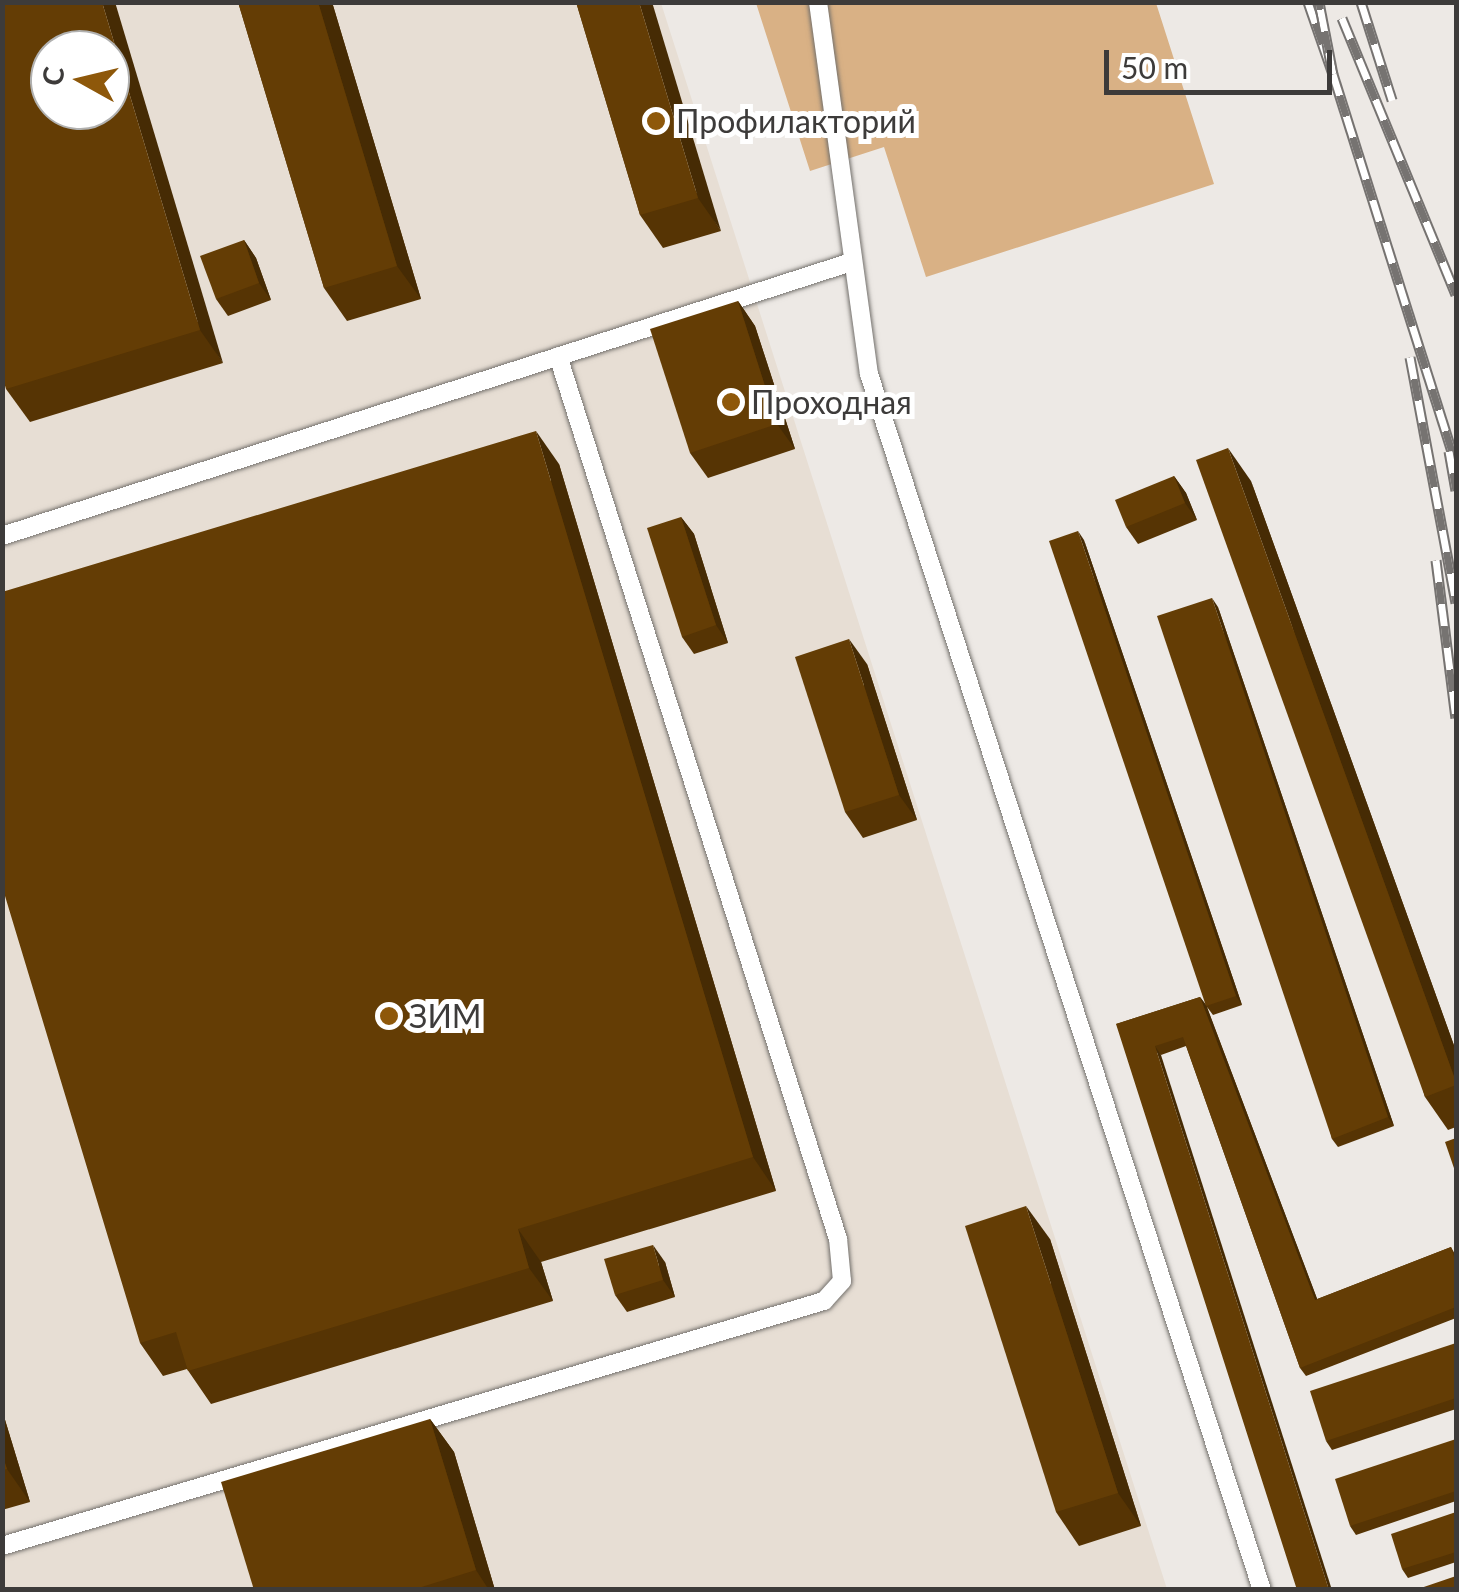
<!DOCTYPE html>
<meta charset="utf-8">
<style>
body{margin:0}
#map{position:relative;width:1459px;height:1592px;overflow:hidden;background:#ede9e5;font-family:Lato,sans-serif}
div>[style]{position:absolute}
.built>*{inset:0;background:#e7ded4}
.green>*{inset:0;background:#d9b185}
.roads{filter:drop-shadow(0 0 2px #73706c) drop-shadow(0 0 2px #73706c)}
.lane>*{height:18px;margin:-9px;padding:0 9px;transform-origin:9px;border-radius:9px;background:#fff}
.rail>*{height:11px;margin-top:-5.5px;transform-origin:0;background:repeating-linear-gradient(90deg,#fff 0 22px,#767371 0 44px);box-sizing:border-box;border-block:2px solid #767371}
.wall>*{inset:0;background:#563404}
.shaded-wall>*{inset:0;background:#462b04}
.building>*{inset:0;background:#643d05}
.dots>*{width:28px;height:28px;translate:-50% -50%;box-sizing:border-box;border:5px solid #fff;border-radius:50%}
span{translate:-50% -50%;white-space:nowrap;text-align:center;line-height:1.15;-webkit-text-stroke:10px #fff;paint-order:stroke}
.poi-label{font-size:32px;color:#3d3b3a}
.left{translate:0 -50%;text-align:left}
.frame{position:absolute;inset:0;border:5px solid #3d3b3a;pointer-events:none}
.north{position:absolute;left:30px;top:30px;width:100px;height:100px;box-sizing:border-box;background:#fff;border:2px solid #b1b1b0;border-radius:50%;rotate:278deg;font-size:28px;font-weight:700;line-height:40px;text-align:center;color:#3d3b3a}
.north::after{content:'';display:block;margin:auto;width:35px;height:45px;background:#8e580a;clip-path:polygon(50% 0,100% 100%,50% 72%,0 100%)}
.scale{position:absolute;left:1104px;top:50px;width:228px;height:45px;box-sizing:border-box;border:5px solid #3d3b3a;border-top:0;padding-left:12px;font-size:30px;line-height:35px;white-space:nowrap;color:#3d3b3a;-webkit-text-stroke:8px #fff;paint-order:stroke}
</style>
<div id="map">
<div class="built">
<i style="clip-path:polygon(evenodd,3px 3px,661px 3px,1167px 1589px,3px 1590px,3px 3px,50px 50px,110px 50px,110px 110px,50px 110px,50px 50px)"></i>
</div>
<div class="green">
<i style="clip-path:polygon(756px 3px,1156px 3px,1214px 184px,926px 277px,884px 147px,810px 171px)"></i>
</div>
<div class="roads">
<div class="lane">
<i style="left:818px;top:2px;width:375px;rotate:82.2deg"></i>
<i style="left:869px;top:374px;width:1278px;rotate:72.09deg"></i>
<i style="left:2px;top:536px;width:889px;rotate:-17.88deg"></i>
<i style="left:2px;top:1546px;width:858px;rotate:-16.6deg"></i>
<i style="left:824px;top:1301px;width:27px;rotate:-48deg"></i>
<i style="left:842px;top:1281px;width:42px;rotate:-95.4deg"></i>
<i style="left:838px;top:1239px;width:926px;rotate:-107.59deg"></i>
</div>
</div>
<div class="rail">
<i style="left:1308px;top:2px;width:76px;rotate:70.9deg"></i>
<i style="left:1333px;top:74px;width:73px;rotate:-101deg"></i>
<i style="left:1361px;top:2px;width:103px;rotate:72.4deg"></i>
<i style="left:1342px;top:18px;width:299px;rotate:67.6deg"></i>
<i style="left:1333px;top:74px;width:410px;rotate:72.5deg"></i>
<i style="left:1410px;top:357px;width:250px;rotate:79.4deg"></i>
<i style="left:1449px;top:451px;width:40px;rotate:80deg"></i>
<i style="left:1436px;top:560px;width:159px;rotate:82.8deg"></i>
</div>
<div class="wall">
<i style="clip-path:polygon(2px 2px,223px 363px,30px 422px,6px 389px)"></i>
<i style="clip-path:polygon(238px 2px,332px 2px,421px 299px,347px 321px,324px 288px)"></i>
<i style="clip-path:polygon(576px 2px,721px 231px,663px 248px,640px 215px)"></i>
<i style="clip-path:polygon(244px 240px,256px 258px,271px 300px,228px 316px,216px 299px)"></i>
<i style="clip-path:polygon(738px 301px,755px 326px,795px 449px,708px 478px,690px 453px)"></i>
<i style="clip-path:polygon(559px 464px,776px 1191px,541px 1262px,553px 1301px,211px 1404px,187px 1369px,163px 1376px,140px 1343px)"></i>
<i style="clip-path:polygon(1174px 476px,1186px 493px,1197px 520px,1138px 544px,1126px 527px)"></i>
<i style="clip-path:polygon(1251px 481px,1456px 1051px,1456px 1127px,1448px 1130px,1425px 1097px)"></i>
<i style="clip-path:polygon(681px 517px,694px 534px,728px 643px,694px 654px,682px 637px)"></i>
<i style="clip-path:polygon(1084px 540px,1242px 1005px,1213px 1015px,1207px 1007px,1317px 1299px,1451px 1247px,1456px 1256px,1456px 1318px,1306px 1376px,1300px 1368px,1186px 1046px,1161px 1055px,1116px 1024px,1200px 997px,1206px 1005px)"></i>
<i style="clip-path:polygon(1218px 607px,1394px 1126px,1338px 1147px,1332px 1139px)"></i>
<i style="clip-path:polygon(867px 664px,917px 820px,863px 838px,845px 812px)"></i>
<i style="clip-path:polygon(1050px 1239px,1141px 1526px,1079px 1546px,1056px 1512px)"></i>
<i style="clip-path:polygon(665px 1262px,675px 1297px,627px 1312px,615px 1295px)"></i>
<i style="clip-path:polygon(1456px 1343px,1456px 1409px,1332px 1450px,1326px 1441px)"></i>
<i style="clip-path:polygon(2px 1410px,30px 1502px,2px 1510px)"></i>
<i style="clip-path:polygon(430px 1419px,454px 1452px,495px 1590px,254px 1590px)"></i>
<i style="clip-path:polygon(1456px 1439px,1456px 1501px,1356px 1535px,1350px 1526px)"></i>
<i style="clip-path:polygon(1456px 1512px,1456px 1562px,1408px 1578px,1402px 1569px)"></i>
</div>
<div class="shaded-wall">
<i style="clip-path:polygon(102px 2px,115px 2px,223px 363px,200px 330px)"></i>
<i style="clip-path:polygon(318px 2px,332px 2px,421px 299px,397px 266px)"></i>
<i style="clip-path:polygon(639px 2px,652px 2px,721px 231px,698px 198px)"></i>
<i style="clip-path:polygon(244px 240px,256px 258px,271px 300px,259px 283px)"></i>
<i style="clip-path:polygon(738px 301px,755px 326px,795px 449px,777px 424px)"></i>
<i style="clip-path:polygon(536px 431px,559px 464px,776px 1191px,753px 1157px)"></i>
<i style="clip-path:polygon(1228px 448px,1251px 481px,1456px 1051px,1456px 1082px)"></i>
<i style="clip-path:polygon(1174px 476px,1186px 493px,1197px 520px,1185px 503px)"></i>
<i style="clip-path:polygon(681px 517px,694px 534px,728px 643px,716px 625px)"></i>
<i style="clip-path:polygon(1078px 531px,1084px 540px,1242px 1005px,1236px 996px)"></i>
<i style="clip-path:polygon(1212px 598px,1218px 607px,1394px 1126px,1388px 1117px)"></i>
<i style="clip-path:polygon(849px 639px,867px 664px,917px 820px,899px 795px)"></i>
<i style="clip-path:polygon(1200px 997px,1206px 1005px,1321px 1309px,1315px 1300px)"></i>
<i style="clip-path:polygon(1155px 1046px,1161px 1055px,1332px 1590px,1329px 1590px)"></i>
<i style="clip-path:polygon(1026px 1206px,1050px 1239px,1141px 1526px,1118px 1493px)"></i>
<i style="clip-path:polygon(518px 1229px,541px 1262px,553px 1301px,529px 1268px)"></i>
<i style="clip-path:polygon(653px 1245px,665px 1262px,675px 1297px,663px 1280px)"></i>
<i style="clip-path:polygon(2px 1410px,30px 1502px,7px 1469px,2px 1454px)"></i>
<i style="clip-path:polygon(430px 1419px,454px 1452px,495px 1590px,489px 1590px,476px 1570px)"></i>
</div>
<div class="building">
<i style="clip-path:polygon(evenodd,2px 2px,102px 2px,200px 330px,6px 389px,2px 375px,2px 2px,50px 50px,110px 50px,110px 110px,50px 110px,50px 50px)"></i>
<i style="clip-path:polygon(238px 2px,318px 2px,397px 266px,324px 288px)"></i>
<i style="clip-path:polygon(576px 2px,639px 2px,698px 198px,640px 215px)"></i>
<i style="clip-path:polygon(244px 240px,259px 283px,216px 299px,200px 256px)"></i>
<i style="clip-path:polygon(738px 301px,777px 424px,690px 453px,650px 329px)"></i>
<i style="clip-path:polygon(536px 431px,753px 1157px,518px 1229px,529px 1268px,188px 1371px,176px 1332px,140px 1343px,2px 886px,2px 592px)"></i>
<i style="clip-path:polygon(1228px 448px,1456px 1082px,1456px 1085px,1425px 1097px,1196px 460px)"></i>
<i style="clip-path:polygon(1174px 476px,1185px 503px,1126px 527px,1115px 500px)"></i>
<i style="clip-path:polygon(681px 517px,716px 625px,682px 637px,647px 528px)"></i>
<i style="clip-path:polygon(1078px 531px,1236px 996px,1206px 1006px,1049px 541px)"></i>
<i style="clip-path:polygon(1212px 598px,1388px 1117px,1332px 1139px,1157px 616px)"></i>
<i style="clip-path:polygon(849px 639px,899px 795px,845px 812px,795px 657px)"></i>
<i style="clip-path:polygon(1200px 997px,1315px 1300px,1451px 1247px,1456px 1263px,1456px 1307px,1300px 1368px,1183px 1037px,1155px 1046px,1329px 1590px,1297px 1590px,1116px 1024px)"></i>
<i style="clip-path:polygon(1456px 1138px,1456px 1174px,1445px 1142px)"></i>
<i style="clip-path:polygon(1026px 1206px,1118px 1493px,1056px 1512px,965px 1226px)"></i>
<i style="clip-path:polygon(653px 1245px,663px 1280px,615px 1295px,604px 1259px)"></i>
<i style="clip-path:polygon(1456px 1343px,1456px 1398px,1326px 1441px,1310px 1391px)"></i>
<i style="clip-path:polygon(430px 1419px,476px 1570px,412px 1590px,254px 1590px,221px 1482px)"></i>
<i style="clip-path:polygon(1456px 1439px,1456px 1491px,1350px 1526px,1335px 1479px)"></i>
<i style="clip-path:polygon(2px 1454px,7px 1469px,2px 1470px)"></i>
<i style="clip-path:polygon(1456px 1512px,1456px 1552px,1402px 1569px,1391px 1534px)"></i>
<i style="clip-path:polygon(1456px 1576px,1456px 1590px,1415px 1590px)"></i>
</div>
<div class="dots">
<i style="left:656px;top:121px;background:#8e580a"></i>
<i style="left:731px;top:402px;background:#8e580a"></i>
<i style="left:389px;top:1016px;background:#8e580a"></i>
</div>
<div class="poi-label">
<span class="left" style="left:676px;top:121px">Профилакторий</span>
<span class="left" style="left:751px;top:402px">Проходная</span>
<span class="left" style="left:409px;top:1016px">ЗИМ</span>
</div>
<div class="frame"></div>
<div class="north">С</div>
<div class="scale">50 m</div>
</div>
